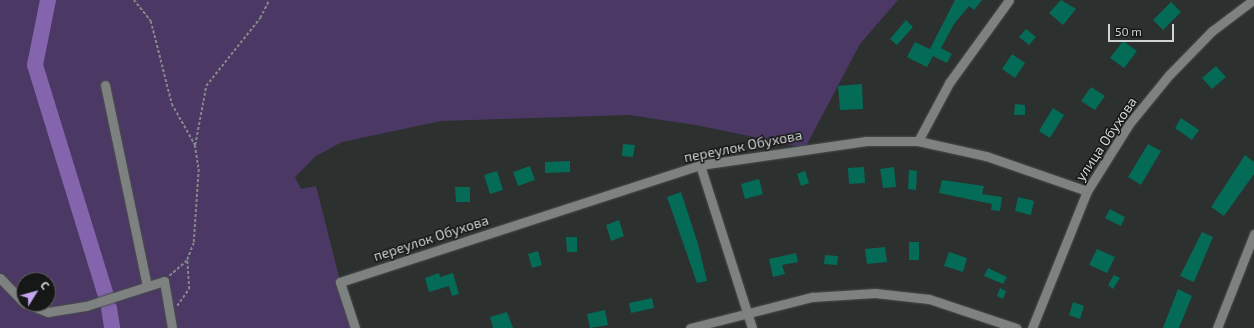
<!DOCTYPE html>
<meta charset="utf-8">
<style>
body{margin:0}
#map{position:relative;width:1254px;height:328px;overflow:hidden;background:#2c302f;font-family:"Exo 2",sans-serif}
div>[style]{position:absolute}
.green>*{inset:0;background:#4b3864}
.river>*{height:16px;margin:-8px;padding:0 8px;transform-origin:8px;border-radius:8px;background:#8465ad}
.building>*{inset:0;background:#046b57}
.path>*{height:1.5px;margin-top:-0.75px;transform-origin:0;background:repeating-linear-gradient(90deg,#858887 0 3px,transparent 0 5px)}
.roads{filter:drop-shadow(0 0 1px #4a4d4c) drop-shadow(0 0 1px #4a4d4c)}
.minor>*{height:9px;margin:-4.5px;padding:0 4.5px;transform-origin:4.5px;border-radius:4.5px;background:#7d8280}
span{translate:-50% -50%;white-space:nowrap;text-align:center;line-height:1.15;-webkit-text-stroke:3px #161817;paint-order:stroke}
.street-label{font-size:14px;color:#d2d4d3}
.north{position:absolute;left:16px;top:272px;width:40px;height:40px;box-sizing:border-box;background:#161817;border:1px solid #616362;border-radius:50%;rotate:53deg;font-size:11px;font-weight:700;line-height:16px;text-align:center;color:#d2d4d3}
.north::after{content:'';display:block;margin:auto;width:14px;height:18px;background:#c5a7f1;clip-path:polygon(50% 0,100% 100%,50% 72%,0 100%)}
.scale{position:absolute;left:1108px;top:24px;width:66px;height:18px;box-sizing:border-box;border:2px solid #d2d4d3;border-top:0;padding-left:5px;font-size:12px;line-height:14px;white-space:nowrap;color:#d2d4d3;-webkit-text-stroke:3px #161817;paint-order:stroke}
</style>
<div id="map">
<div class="green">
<i style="clip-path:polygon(evenodd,0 0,898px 0,860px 44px,805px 148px,701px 126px,630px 115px,441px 121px,342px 142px,316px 156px,295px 177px,301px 189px,316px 186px,352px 328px,0 328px,0 0,24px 280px,48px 280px,48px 304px,24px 304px,24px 280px)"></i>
</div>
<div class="river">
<i style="left:48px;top:0;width:66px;rotate:101.3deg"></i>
<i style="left:35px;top:65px;width:239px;rotate:72.9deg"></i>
<i style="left:109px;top:308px;width:20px;rotate:81deg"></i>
</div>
<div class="building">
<i style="clip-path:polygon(955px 0,982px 0,974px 10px,969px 6px,954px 24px,941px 48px,952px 54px,947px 63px,933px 56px,927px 67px,907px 57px,915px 42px,930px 49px)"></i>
<i style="clip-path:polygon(1061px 0,1076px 9px,1063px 25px,1049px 13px)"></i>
<i style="clip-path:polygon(1171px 2px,1181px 12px,1163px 30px,1153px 20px)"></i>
<i style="clip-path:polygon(906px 20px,913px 27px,897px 45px,890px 39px)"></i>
<i style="clip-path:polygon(1026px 29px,1036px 37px,1029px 45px,1019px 37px)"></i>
<i style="clip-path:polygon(1123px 41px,1137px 51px,1124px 68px,1110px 58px)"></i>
<i style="clip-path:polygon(1012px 54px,1025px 63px,1015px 78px,1002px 69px)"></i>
<i style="clip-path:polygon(1216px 66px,1226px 77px,1212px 89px,1202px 78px)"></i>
<i style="clip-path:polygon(862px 84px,863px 109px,840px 110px,838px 86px)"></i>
<i style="clip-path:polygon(1091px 87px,1105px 96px,1095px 110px,1081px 101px)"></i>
<i style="clip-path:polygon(1015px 104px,1025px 105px,1025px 115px,1014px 115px)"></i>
<i style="clip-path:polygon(1053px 108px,1064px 115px,1050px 138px,1039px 131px)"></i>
<i style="clip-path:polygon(1181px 118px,1199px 130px,1192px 140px,1175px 128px)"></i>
<i style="clip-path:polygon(623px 144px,635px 145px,633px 157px,622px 156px)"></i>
<i style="clip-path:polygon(1148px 144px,1161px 151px,1141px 185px,1128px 177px)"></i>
<i style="clip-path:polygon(1245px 155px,1254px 162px,1254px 174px,1224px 216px,1211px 207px)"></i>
<i style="clip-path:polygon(570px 161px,570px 172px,545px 173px,545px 162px)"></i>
<i style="clip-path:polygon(530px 166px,535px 180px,518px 186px,513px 172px)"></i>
<i style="clip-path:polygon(864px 167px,865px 183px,849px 184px,848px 168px)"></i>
<i style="clip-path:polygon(894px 167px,896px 187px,883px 188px,880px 169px)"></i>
<i style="clip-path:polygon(909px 170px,917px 171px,916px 190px,908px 189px)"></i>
<i style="clip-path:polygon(497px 171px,503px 190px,490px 194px,484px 175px)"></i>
<i style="clip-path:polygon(805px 171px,809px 183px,801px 186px,797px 174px)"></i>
<i style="clip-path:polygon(759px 179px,763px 194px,745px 199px,741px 184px)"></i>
<i style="clip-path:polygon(942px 180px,984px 186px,982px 194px,1002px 197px,1000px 211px,991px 210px,992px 204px,939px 193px)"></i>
<i style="clip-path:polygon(455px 187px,470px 187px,470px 202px,456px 202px)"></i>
<i style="clip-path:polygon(681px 192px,698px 244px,707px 281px,697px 283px,667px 197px)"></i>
<i style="clip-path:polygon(1018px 197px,1034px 201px,1031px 215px,1015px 211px)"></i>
<i style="clip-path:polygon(1110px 209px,1125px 217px,1121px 226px,1105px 218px)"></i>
<i style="clip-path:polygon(619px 220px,624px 236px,611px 241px,606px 225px)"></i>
<i style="clip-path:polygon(1202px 232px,1213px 237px,1194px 282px,1180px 276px)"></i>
<i style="clip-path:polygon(566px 237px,577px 237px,577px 252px,567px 252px)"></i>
<i style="clip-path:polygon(909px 242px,919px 242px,919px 260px,909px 260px)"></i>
<i style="clip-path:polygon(885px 247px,887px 262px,867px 264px,865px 249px)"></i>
<i style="clip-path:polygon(1097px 249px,1115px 257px,1107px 273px,1089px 265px)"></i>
<i style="clip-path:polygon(538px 251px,542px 265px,532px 268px,528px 254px)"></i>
<i style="clip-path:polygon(949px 252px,967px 258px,963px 272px,944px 266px)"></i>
<i style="clip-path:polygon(796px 253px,798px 262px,782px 265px,785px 274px,773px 277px,769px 259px)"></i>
<i style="clip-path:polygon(825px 255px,838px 256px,837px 265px,824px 264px)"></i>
<i style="clip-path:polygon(988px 268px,1007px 277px,1003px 284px,984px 276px)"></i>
<i style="clip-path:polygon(439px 273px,440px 277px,453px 273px,459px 294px,452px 296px,449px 286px,429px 292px,425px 278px)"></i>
<i style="clip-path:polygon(1114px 275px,1120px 278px,1113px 289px,1108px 285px)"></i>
<i style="clip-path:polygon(1000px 288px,1006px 291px,1003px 299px,997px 296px)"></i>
<i style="clip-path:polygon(1178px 289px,1192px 296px,1179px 328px,1163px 328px)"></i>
<i style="clip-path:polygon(652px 298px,654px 308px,631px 313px,629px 303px)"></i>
<i style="clip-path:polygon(1073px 302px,1084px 306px,1080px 319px,1069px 315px)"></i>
<i style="clip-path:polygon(605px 310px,608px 325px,590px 328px,587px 314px)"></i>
<i style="clip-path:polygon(507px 312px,513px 328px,493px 328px,490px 317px)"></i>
</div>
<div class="path">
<i style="left:134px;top:0;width:27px;rotate:51deg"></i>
<i style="left:151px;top:21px;width:86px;rotate:75.8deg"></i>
<i style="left:172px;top:104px;width:47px;rotate:60.7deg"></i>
<i style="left:195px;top:145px;width:24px;rotate:81deg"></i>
<i style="left:199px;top:169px;width:74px;rotate:93.9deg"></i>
<i style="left:194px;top:243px;width:19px;rotate:111deg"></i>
<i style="left:187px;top:261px;width:23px;rotate:139deg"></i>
<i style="left:195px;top:145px;width:60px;rotate:-79.4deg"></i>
<i style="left:206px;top:86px;width:87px;rotate:-51.5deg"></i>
<i style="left:260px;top:18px;width:20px;rotate:-63deg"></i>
<i style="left:177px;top:306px;width:21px;rotate:-55deg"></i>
<i style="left:189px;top:289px;width:28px;rotate:-94deg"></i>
</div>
<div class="roads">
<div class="minor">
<i style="left:105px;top:85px;width:205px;rotate:78.2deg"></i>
<i style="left:918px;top:141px;width:66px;rotate:-61.9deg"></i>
<i style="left:949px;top:83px;width:102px;rotate:-54.1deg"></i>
<i style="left:700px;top:165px;width:171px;rotate:72.3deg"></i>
<i style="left:0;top:278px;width:35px;rotate:46deg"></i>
<i style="left:28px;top:304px;width:22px;rotate:22deg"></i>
<i style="left:48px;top:312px;width:38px;rotate:-9deg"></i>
<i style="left:86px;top:306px;width:82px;rotate:-17.8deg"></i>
<i style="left:164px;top:281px;width:48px;rotate:80.3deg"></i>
<i style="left:355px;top:328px;width:48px;rotate:-108.1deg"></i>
<i style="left:340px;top:282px;width:379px;rotate:-18deg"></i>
<i style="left:700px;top:165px;width:168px;rotate:-8.2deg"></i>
<i style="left:866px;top:141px;width:52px"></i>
<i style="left:918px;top:141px;width:70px;rotate:12.4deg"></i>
<i style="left:986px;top:156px;width:107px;rotate:19.1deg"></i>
<i style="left:690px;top:328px;width:126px;rotate:-14.3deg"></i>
<i style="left:812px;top:297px;width:63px;rotate:-3.6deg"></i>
<i style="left:875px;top:293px;width:54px;rotate:6.3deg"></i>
<i style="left:929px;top:299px;width:92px;rotate:18.4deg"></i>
<i style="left:1032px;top:328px;width:148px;rotate:-68.1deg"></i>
<i style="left:1087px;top:191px;width:79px;rotate:-57.9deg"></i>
<i style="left:1129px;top:124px;width:63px;rotate:-50.8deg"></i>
<i style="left:1169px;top:75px;width:62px;rotate:-45.7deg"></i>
<i style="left:1212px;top:31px;width:51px;rotate:-37.1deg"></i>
<i style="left:1217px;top:328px;width:101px;rotate:-68.5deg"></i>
</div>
</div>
<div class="street-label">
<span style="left:1106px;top:139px;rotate:-56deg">улица Обухова</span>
<span style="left:743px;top:146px;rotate:-11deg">переулок Обухова</span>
<span style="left:431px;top:238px;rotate:-18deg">переулок Обухова</span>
</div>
<div class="north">С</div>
<div class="scale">50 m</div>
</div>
